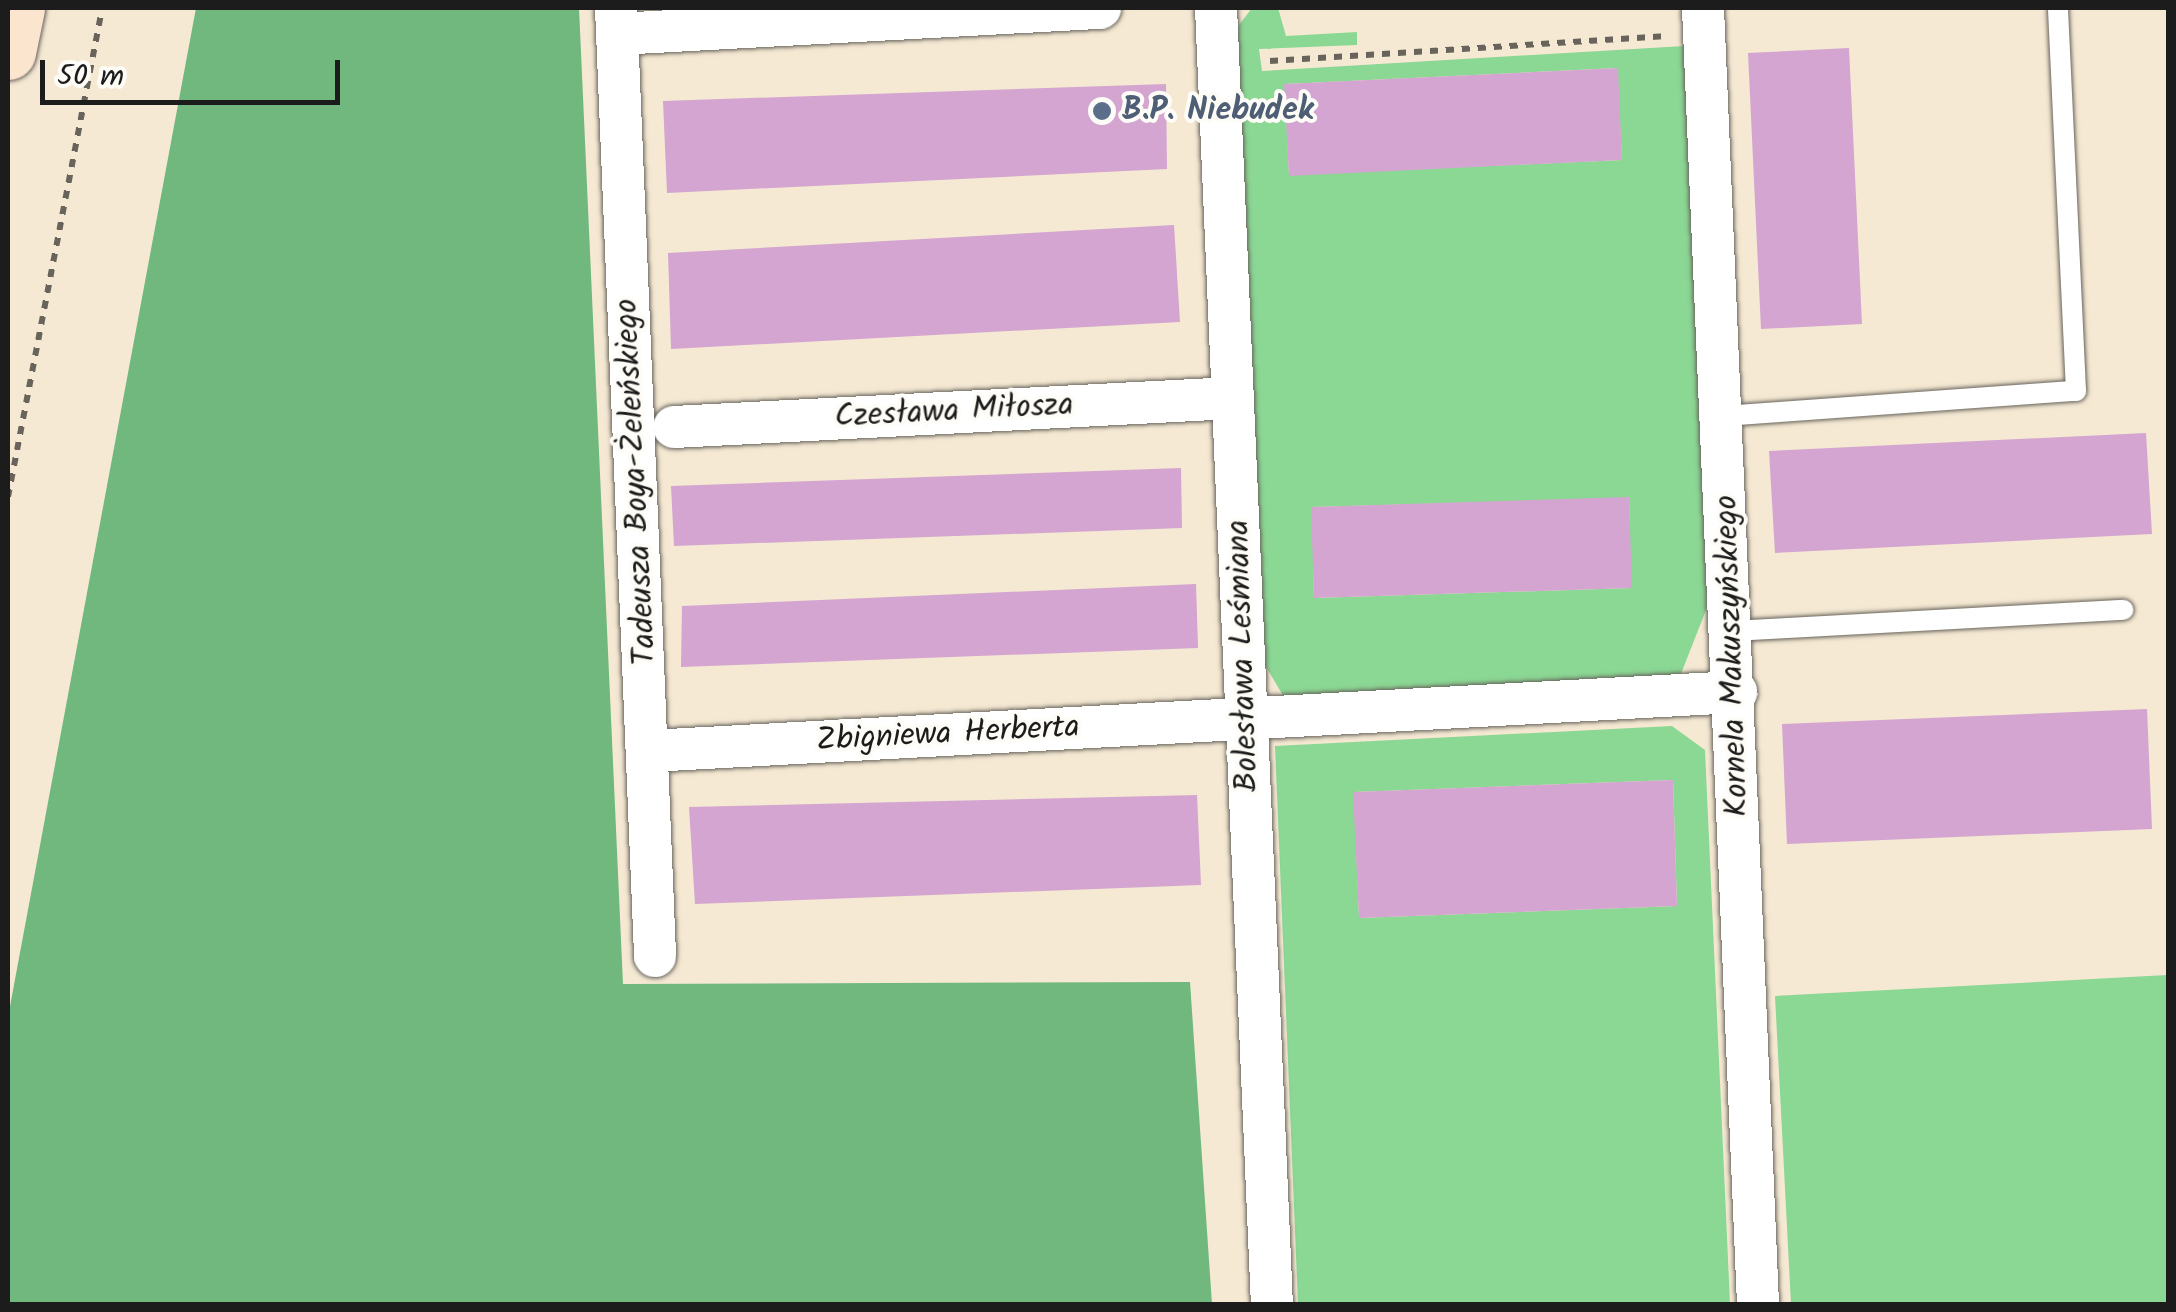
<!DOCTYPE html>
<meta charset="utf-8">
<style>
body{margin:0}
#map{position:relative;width:2176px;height:1312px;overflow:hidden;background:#f5e9d3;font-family:Kalam,sans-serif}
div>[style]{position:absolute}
.green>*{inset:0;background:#8bd794}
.forest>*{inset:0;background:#70b87e}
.building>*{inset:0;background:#d3a5d0}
.path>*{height:6px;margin-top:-3px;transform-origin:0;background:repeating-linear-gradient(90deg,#68645c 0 8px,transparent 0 16px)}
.roads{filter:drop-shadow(0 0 2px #68645c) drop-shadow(0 0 2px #68645c)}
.lane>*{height:20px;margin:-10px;padding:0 10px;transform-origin:10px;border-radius:10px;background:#fff}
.street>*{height:42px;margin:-21px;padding:0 21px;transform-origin:21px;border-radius:21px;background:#fff}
.secondary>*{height:55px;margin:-27.5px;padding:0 27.5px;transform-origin:27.5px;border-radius:27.5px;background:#fbe5cf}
.dots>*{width:28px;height:28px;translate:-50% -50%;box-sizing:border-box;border:5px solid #fdfcf7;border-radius:50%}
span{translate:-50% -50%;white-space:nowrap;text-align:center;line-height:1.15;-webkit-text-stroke:8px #fdfcf7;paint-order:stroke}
.service-label{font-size:32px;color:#4e5e75;font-weight:700}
.left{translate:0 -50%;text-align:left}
.street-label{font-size:32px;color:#1c1c1c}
.frame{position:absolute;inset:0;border:10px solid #1c1c1c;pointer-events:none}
.scale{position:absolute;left:40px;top:60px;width:300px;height:45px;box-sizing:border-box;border:5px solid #1c1c1c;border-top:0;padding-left:12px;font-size:30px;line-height:35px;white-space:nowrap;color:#1c1c1c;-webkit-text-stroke:8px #fdfcf7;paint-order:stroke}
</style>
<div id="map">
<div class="green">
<i style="clip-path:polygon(evenodd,1252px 8px,1278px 8px,1286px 36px,1357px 32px,1357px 45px,1259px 49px,1262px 71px,1684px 46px,1708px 605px,1675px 689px,1291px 709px,1265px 665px,1233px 33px,1252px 8px,1617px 68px,1622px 160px,1289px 175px,1285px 84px,1617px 68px,1252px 8px,1629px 498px,1631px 588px,1314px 598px,1312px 507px,1629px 498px)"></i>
<i style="clip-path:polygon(evenodd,1672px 726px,1705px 750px,1730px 1304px,1298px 1304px,1275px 746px,1672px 726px,1673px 780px,1677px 906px,1359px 918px,1354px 792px,1673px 780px)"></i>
<i style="clip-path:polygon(2167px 975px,2168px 1304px,1791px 1304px,1775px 996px)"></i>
</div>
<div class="forest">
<i style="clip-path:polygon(196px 8px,579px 8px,623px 984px,1190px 982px,1212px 1304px,8px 1304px,8px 1017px)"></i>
</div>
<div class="building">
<i style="clip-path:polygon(1849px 48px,1862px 324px,1761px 329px,1748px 53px)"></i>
<i style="clip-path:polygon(1618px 68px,1622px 160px,1289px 176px,1284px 84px)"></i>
<i style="clip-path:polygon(1166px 84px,1167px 169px,667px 193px,663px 101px)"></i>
<i style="clip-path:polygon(1174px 225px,1180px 322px,671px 349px,668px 253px)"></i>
<i style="clip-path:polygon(2146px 433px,2152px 534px,1775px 553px,1769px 451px)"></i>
<i style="clip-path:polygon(1181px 468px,1182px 528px,674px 546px,671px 486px)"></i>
<i style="clip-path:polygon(1629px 497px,1632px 588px,1314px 598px,1311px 507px)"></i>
<i style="clip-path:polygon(1196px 584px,1198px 648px,681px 667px,682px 606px)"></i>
<i style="clip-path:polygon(2147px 709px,2152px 829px,1787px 844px,1782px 724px)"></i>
<i style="clip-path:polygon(1673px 780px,1677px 906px,1359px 918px,1353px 792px)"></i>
<i style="clip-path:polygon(1197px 795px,1201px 885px,695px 904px,689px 807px)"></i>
</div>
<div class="path">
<i style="left:1270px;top:61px;width:394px;rotate:-3.6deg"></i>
<i style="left:8px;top:497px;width:498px;rotate:-79.1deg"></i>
</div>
<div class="roads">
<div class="lane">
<i style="left:1723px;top:416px;width:354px;rotate:-4.1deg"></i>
<i style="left:2076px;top:391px;width:383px;rotate:-92.7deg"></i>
<i style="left:1733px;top:631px;width:391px;rotate:-3.1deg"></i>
</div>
<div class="street">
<i style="left:616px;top:8px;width:949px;rotate:87.64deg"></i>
<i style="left:1216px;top:8px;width:1297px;rotate:87.53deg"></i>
<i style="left:1703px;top:8px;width:1297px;rotate:87.57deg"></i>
<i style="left:617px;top:34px;width:484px;rotate:-3.1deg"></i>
<i style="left:674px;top:427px;width:560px;rotate:-2.97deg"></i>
<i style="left:650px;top:751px;width:1088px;rotate:-3.11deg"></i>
</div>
<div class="secondary">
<i style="left:8px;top:52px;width:45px;rotate:-78.4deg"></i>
</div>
</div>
<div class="dots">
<i style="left:1102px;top:111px;background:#5c6f8a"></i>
</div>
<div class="service-label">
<span class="left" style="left:1122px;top:111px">B.P. Niebudek</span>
</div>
<div class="street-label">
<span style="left:954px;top:412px;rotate:-3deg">Czesława Miłosza</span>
<span style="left:637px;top:482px;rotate:-93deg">Tadeusza Boya-Żeleńskiego</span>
<span style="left:1244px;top:656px;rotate:-92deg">Bolesława Leśmiana</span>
<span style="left:1733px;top:656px;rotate:-92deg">Kornela Makuszyńskiego</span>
<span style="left:948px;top:735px;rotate:-3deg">Zbigniewa Herberta</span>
</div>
<div class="frame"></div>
<div class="scale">50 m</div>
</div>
